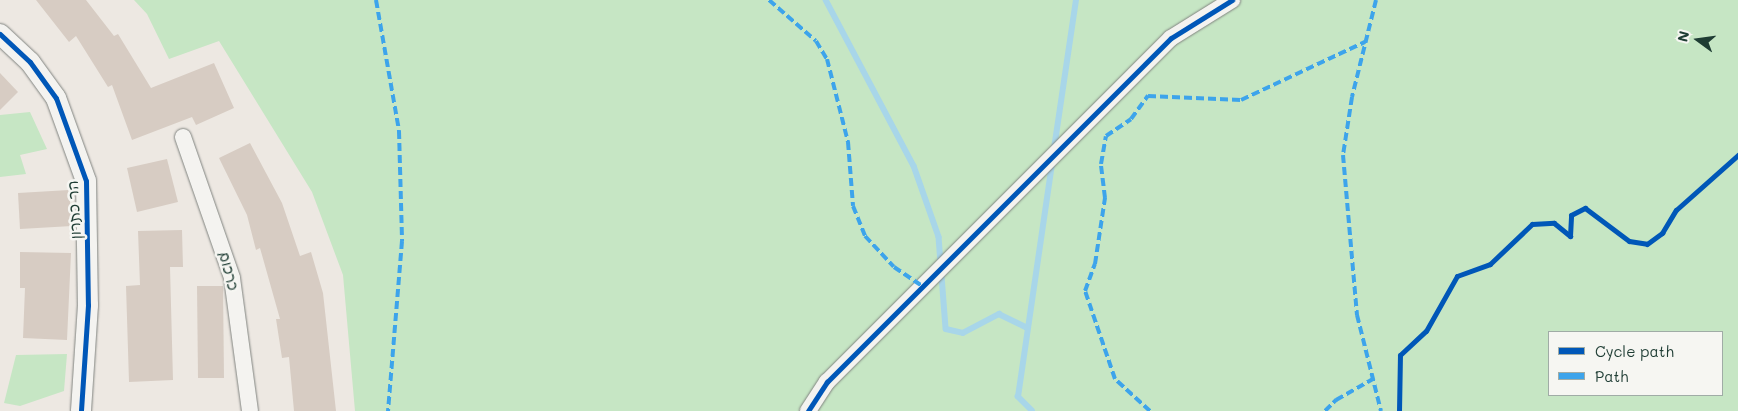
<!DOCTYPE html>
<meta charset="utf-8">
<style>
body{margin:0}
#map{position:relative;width:1738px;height:411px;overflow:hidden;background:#ede8e2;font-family:Mali,"Playpen Sans Hebrew",sans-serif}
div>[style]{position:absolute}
.green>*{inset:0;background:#c6e6c4}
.stream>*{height:5.5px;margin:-2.75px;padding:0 2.75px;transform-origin:2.75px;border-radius:2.75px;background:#a8d6e9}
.building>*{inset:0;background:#d7ccc3}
.roads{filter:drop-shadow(0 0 1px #818480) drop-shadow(0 0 1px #818480)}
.minor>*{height:16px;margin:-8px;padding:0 8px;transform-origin:8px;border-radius:8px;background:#f4f3f0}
.tertiary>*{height:20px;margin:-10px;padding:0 10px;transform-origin:10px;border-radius:10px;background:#f4f3f0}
.quiet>*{height:4px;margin-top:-2px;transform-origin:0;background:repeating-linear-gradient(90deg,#3da4eb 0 8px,transparent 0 12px)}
.cycleway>*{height:5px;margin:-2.5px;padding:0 2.5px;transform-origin:2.5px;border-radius:2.5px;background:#0057b8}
span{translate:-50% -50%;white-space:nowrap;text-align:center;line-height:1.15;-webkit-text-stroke:5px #f6f6f2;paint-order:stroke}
.street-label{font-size:15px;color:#1f3d34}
.legend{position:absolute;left:1548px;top:331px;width:175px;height:65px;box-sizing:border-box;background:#f6f6f2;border:1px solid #a0aca6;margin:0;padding:6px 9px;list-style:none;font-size:15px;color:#1f3d34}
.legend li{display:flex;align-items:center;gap:10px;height:25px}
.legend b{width:25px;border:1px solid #a0aca6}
.north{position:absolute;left:1673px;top:15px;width:50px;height:50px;-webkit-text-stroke:4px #f6f6f2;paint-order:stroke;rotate:284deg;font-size:14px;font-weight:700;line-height:20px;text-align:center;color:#1f3d34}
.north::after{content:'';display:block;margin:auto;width:18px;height:22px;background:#1f3d34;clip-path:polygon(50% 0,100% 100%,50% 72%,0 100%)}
</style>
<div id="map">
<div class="green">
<i style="clip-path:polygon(evenodd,134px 0,1738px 0,1738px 411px,355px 411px,343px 275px,312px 192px,219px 41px,169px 59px,147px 14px,134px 0,1549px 332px,1722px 332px,1722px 395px,1549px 395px,1549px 332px)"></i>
<i style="clip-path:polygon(30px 112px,47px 149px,20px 155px,26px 174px,0 177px,0 115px)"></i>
<i style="clip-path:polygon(67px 354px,64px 391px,20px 406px,4px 403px,16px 355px)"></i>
</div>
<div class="stream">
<i style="left:826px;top:0;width:188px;rotate:62.1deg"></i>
<i style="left:914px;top:166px;width:75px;rotate:70.6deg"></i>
<i style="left:939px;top:237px;width:92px;rotate:85.6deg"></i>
<i style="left:946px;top:329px;width:17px;rotate:13deg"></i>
<i style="left:963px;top:333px;width:41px;rotate:-27.8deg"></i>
<i style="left:999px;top:314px;width:32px;rotate:26deg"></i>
<i style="left:1054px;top:149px;width:151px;rotate:-81.6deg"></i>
<i style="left:1032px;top:411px;width:20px;rotate:-135deg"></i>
<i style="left:1018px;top:397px;width:236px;rotate:-81.7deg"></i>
</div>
<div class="building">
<i style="clip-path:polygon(36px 0,86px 0,114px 36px,118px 34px,151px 88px,214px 63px,234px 108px,196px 125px,192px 117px,132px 140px,112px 85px,108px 87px,76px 36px,69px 42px)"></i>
<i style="clip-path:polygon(0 73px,18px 92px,0 110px)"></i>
<i style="clip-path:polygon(250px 143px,282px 203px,300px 256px,311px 252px,323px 293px,336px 411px,294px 411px,289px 357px,282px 358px,276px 319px,280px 319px,260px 248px,256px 250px,247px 215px,219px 158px)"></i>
<i style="clip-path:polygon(167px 159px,178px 202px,137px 212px,127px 168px)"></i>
<i style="clip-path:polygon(69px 190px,72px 226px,20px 229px,18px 193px)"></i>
<i style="clip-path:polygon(182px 230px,183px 267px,170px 267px,173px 380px,129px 382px,126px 286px,140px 285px,138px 231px)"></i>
<i style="clip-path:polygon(20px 252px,71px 253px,67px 340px,23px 338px,25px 288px,20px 288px)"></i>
<i style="clip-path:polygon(197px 286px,223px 286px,224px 378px,198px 378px)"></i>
</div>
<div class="roads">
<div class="minor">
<i style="left:183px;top:137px;width:149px;rotate:70.8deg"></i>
<i style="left:232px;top:278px;width:134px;rotate:82.3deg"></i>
<i style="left:808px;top:411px;width:35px;rotate:-57deg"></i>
<i style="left:827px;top:382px;width:486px;rotate:-45deg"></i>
<i style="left:1171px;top:38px;width:72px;rotate:-31.9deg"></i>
</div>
<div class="tertiary">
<i style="left:0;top:34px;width:41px;rotate:43deg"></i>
<i style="left:30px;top:62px;width:44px;rotate:54.2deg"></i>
<i style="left:56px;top:98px;width:88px;rotate:70.1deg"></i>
<i style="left:86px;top:181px;width:124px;rotate:89.1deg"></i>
<i style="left:88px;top:305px;width:106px;rotate:93.8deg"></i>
</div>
</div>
<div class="quiet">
<i style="left:376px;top:0;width:133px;rotate:80deg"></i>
<i style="left:399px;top:131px;width:110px;rotate:88.4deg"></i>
<i style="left:402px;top:241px;width:171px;rotate:94.7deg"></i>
<i style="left:769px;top:0;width:62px;rotate:41.1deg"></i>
<i style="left:816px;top:41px;width:21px;rotate:59deg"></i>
<i style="left:827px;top:59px;width:86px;rotate:75.8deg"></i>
<i style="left:848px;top:142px;width:64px;rotate:85.5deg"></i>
<i style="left:853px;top:206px;width:32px;rotate:68deg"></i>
<i style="left:865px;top:236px;width:42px;rotate:46.9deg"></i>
<i style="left:894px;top:267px;width:34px;rotate:34deg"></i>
<i style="left:1376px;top:0;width:100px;rotate:103.9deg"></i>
<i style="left:1352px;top:97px;width:59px;rotate:98.8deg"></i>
<i style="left:1343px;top:155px;width:161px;rotate:85deg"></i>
<i style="left:1357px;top:315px;width:99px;rotate:76deg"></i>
<i style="left:1150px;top:411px;width:47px;rotate:-137.6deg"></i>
<i style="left:1115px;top:379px;width:93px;rotate:-108.8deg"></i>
<i style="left:1085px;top:291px;width:29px;rotate:-70deg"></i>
<i style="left:1095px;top:264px;width:67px;rotate:-81.4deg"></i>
<i style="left:1105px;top:198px;width:34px;rotate:-97deg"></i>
<i style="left:1101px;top:164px;width:28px;rotate:-80deg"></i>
<i style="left:1106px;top:136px;width:30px;rotate:-34deg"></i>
<i style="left:1131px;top:119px;width:29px;rotate:-54deg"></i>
<i style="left:1148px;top:96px;width:93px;rotate:2.5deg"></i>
<i style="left:1241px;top:100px;width:137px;rotate:-25.1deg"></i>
<i style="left:1325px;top:411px;width:16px;rotate:-45deg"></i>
<i style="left:1336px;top:400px;width:43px;rotate:-29.6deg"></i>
</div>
<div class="cycleway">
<i style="left:0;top:34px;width:41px;rotate:43deg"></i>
<i style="left:30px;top:62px;width:44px;rotate:54.2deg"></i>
<i style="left:56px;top:98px;width:88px;rotate:70.1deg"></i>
<i style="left:86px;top:181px;width:124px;rotate:89.1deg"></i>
<i style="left:88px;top:305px;width:106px;rotate:93.8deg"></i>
<i style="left:808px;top:411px;width:35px;rotate:-57deg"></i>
<i style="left:827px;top:382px;width:486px;rotate:-45deg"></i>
<i style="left:1171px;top:38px;width:72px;rotate:-31.9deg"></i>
<i style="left:1399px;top:411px;width:56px;rotate:-89deg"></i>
<i style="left:1400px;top:355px;width:35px;rotate:-43deg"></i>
<i style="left:1426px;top:331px;width:63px;rotate:-60.6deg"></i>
<i style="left:1457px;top:276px;width:35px;rotate:-20deg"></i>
<i style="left:1490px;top:264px;width:58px;rotate:-43.6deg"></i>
<i style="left:1532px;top:224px;width:22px;rotate:-3deg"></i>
<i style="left:1554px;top:223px;width:21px;rotate:39deg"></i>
<i style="left:1570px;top:236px;width:21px;rotate:-87deg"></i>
<i style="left:1571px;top:215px;width:16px;rotate:-27deg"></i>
<i style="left:1585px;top:208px;width:55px;rotate:36.9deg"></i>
<i style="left:1629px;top:241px;width:18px;rotate:9deg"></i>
<i style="left:1647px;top:244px;width:19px;rotate:-36deg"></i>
<i style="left:1662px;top:233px;width:27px;rotate:-59deg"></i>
<i style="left:1676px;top:210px;width:83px;rotate:-41.6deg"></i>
</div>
<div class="street-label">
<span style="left:74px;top:210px;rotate:-93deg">הר כתרון</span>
<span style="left:229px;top:271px;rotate:75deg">כרכום</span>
</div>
<ul class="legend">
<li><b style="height:6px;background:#0057b8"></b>Cycle path</li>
<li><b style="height:6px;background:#3da4eb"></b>Path</li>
</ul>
<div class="north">N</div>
</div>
